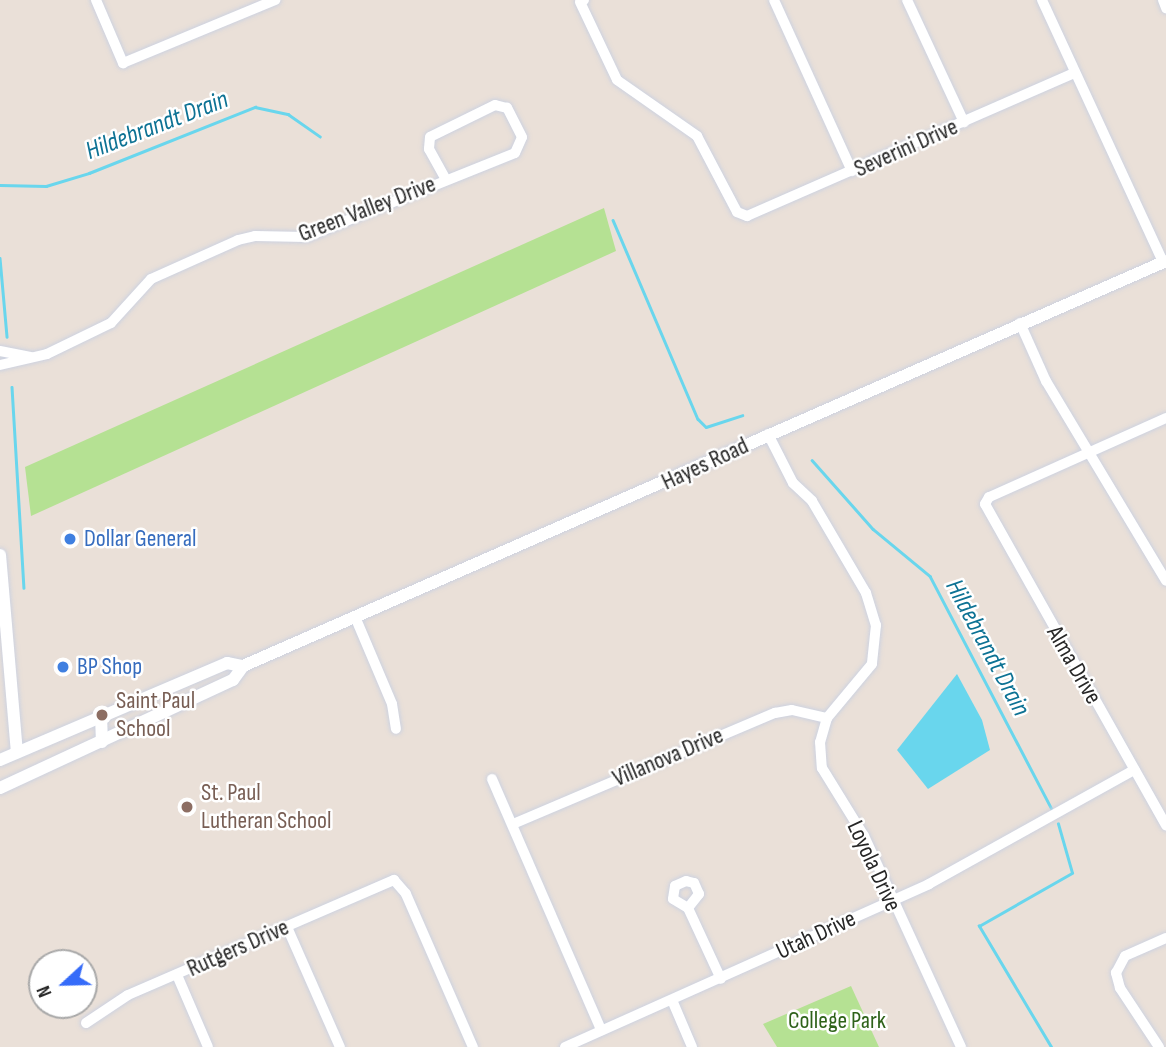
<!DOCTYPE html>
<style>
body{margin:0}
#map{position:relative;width:1166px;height:1047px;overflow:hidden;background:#eae0d8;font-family:"Sofia Sans Condensed",sans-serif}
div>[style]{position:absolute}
.green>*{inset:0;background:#b5e193}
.water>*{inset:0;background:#69d6ed}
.stream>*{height:2.5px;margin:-1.25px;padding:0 1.25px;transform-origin:1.25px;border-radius:1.25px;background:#69d6ed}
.roads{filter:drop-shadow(0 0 2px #cdd2e0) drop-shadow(0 0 2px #cdd2e0)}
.minor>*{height:10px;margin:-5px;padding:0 5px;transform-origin:5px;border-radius:5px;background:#fff}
.tertiary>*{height:12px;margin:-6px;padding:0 6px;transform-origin:6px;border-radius:6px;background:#fff}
.dots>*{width:19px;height:19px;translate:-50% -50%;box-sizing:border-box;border:4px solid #fff;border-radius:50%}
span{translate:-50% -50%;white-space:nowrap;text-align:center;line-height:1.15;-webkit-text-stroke:5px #fff;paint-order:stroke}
.street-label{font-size:24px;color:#272727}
.shop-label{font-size:24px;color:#366cbe}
.left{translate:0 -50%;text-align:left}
.education-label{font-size:24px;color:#785e54}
.park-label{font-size:24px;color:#2e6219}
.water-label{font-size:26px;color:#0d7294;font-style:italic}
.north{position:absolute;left:28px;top:949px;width:70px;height:70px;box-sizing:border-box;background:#fff;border:2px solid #a9a9a9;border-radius:50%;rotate:248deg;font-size:19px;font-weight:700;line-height:28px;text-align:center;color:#272727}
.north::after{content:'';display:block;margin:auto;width:24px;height:32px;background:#356bf9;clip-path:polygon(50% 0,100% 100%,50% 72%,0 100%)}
</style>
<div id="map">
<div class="green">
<i style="clip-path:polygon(604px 208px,616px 251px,31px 516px,25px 467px)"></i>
<i style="clip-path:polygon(851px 986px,879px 1047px,777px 1047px,763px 1024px)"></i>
</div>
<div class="water">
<i style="clip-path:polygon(957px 674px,982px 720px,990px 750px,928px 789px,897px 750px)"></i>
</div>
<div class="stream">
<i style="left:0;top:185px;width:46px;rotate:1.2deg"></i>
<i style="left:46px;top:186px;width:45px;rotate:-16.8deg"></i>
<i style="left:89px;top:173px;width:179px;rotate:-21.7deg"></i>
<i style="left:255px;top:107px;width:34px;rotate:12deg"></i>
<i style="left:288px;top:114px;width:39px;rotate:35deg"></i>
<i style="left:613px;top:220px;width:216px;rotate:66.9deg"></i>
<i style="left:698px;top:419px;width:11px;rotate:45deg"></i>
<i style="left:706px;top:427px;width:38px;rotate:-18deg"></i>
<i style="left:0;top:258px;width:79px;rotate:84.9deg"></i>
<i style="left:12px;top:387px;width:201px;rotate:86.6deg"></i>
<i style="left:812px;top:460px;width:92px;rotate:48.5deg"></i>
<i style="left:873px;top:529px;width:74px;rotate:39.5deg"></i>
<i style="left:930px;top:576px;width:263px;rotate:62.4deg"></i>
<i style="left:1051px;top:1047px;width:141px;rotate:-120.8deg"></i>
<i style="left:979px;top:926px;width:107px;rotate:-29.7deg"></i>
<i style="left:1072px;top:873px;width:51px;rotate:-105.9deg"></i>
</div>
<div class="roads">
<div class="minor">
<i style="left:96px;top:0;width:69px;rotate:66.8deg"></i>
<i style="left:123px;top:63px;width:165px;rotate:-22.5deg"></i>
<i style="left:584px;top:0;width:4px;rotate:153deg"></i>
<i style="left:580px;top:2px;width:86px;rotate:64.6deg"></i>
<i style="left:617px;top:80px;width:98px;rotate:35deg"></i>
<i style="left:697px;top:136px;width:86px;rotate:62.2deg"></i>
<i style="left:737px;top:212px;width:11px;rotate:22deg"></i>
<i style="left:747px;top:216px;width:358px;rotate:-23.6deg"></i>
<i style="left:774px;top:0;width:188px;rotate:65.5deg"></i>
<i style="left:907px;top:0;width:135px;rotate:65deg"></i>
<i style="left:1042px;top:0;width:289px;rotate:65.2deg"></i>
<i style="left:1163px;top:0;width:9px;rotate:69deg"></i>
<i style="left:1020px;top:323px;width:64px;rotate:65.9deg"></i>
<i style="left:1046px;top:381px;width:233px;rotate:59deg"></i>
<i style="left:0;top:351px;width:31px;rotate:11deg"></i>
<i style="left:0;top:365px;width:48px;rotate:-13.2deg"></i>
<i style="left:47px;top:354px;width:71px;rotate:-25.8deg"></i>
<i style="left:111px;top:323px;width:59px;rotate:-47.7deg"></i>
<i style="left:151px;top:279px;width:95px;rotate:-24.1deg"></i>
<i style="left:238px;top:240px;width:17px;rotate:-13deg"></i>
<i style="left:255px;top:236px;width:51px;rotate:1.1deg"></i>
<i style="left:306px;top:237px;width:225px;rotate:-21.9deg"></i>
<i style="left:515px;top:153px;width:17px;rotate:-66deg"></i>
<i style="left:522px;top:137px;width:33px;rotate:-117deg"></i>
<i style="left:507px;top:108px;width:12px;rotate:-166deg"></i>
<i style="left:495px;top:105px;width:72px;rotate:153.8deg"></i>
<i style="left:430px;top:137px;width:12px;rotate:95deg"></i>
<i style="left:429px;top:149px;width:33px;rotate:61deg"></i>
<i style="left:1166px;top:418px;width:194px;rotate:155.9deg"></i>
<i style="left:989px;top:497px;width:8px;rotate:120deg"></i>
<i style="left:985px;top:504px;width:369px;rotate:60.6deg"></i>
<i style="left:768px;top:434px;width:55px;rotate:63deg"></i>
<i style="left:793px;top:483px;width:26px;rotate:43deg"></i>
<i style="left:812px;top:501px;width:107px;rotate:59.6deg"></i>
<i style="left:866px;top:593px;width:34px;rotate:73deg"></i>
<i style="left:876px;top:625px;width:39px;rotate:96deg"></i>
<i style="left:872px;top:664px;width:70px;rotate:129.8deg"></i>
<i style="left:827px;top:718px;width:25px;rotate:106deg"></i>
<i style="left:820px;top:742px;width:26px;rotate:86deg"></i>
<i style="left:822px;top:768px;width:80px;rotate:58.3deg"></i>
<i style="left:864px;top:836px;width:232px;rotate:65.3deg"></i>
<i style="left:356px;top:619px;width:92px;rotate:67deg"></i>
<i style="left:392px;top:704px;width:25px;rotate:81deg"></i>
<i style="left:492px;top:779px;width:274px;rotate:66.5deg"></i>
<i style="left:513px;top:824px;width:285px;rotate:-23deg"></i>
<i style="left:775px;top:713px;width:17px;rotate:-10deg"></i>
<i style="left:792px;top:710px;width:36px;rotate:13deg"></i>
<i style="left:688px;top:908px;width:18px;rotate:-52deg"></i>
<i style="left:699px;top:894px;width:12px;rotate:-114deg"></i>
<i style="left:694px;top:883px;width:8px;rotate:-166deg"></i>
<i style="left:686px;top:881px;width:12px;rotate:156deg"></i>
<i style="left:675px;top:886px;width:13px;rotate:99deg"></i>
<i style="left:673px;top:899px;width:17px;rotate:31deg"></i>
<i style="left:688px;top:908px;width:78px;rotate:65.1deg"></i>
<i style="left:287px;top:927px;width:131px;rotate:66.2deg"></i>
<i style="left:177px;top:975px;width:78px;rotate:66.7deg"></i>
<i style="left:672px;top:1000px;width:51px;rotate:66.9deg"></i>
<i style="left:86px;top:1023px;width:50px;rotate:-33.7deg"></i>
<i style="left:128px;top:995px;width:290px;rotate:-23.4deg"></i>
<i style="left:394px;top:880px;width:18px;rotate:49deg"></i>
<i style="left:406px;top:894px;width:167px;rotate:66.4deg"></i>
<i style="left:565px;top:1047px;width:399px;rotate:-24.1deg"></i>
<i style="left:929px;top:884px;width:235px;rotate:-29.1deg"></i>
<i style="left:1159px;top:1047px;width:71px;rotate:-123.5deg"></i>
<i style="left:1120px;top:988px;width:16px;rotate:-105deg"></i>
<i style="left:1116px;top:973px;width:19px;rotate:-62deg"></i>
<i style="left:1125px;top:956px;width:45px;rotate:-23.7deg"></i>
</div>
<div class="tertiary">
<i style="left:0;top:555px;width:198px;rotate:85.1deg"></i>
<i style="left:101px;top:715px;width:27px;rotate:88deg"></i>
<i style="left:0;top:760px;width:247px;rotate:-23.1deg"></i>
<i style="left:227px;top:663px;width:16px;rotate:11deg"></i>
<i style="left:0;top:788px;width:257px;rotate:-24.9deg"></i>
<i style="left:233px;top:680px;width:17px;rotate:-54deg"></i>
<i style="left:243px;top:666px;width:1008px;rotate:-23.69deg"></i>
</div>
</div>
<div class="dots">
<i style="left:70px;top:539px;background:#3f7fe0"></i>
<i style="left:63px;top:667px;background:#3f7fe0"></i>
<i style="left:102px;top:715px;background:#8d6e63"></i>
<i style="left:187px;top:807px;background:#8d6e63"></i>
</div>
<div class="street-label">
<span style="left:906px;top:148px;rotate:-24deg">Severini Drive</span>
<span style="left:367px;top:209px;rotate:-21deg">Green Valley Drive</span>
<span style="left:705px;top:464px;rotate:-25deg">Hayes Road</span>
<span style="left:1074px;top:665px;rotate:60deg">Alma Drive</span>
<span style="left:668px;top:757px;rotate:-23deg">Villanova Drive</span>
<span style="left:874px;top:866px;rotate:65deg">Loyola Drive</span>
<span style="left:816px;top:935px;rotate:-25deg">Utah Drive</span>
<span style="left:238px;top:948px;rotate:-24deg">Rutgers Drive</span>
</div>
<div class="shop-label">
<span class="left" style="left:84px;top:539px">Dollar General</span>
<span class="left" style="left:77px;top:667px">BP Shop</span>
</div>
<div class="education-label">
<span class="left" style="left:116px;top:715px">Saint Paul<br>School</span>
<span class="left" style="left:201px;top:807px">St. Paul<br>Lutheran School</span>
</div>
<div class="park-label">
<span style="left:837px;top:1021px">College Park</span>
</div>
<div class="water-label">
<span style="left:157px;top:126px;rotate:-21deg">Hildebrandt Drain</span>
<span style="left:987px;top:648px;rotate:62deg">Hildebrandt Drain</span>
</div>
<div class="north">N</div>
</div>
